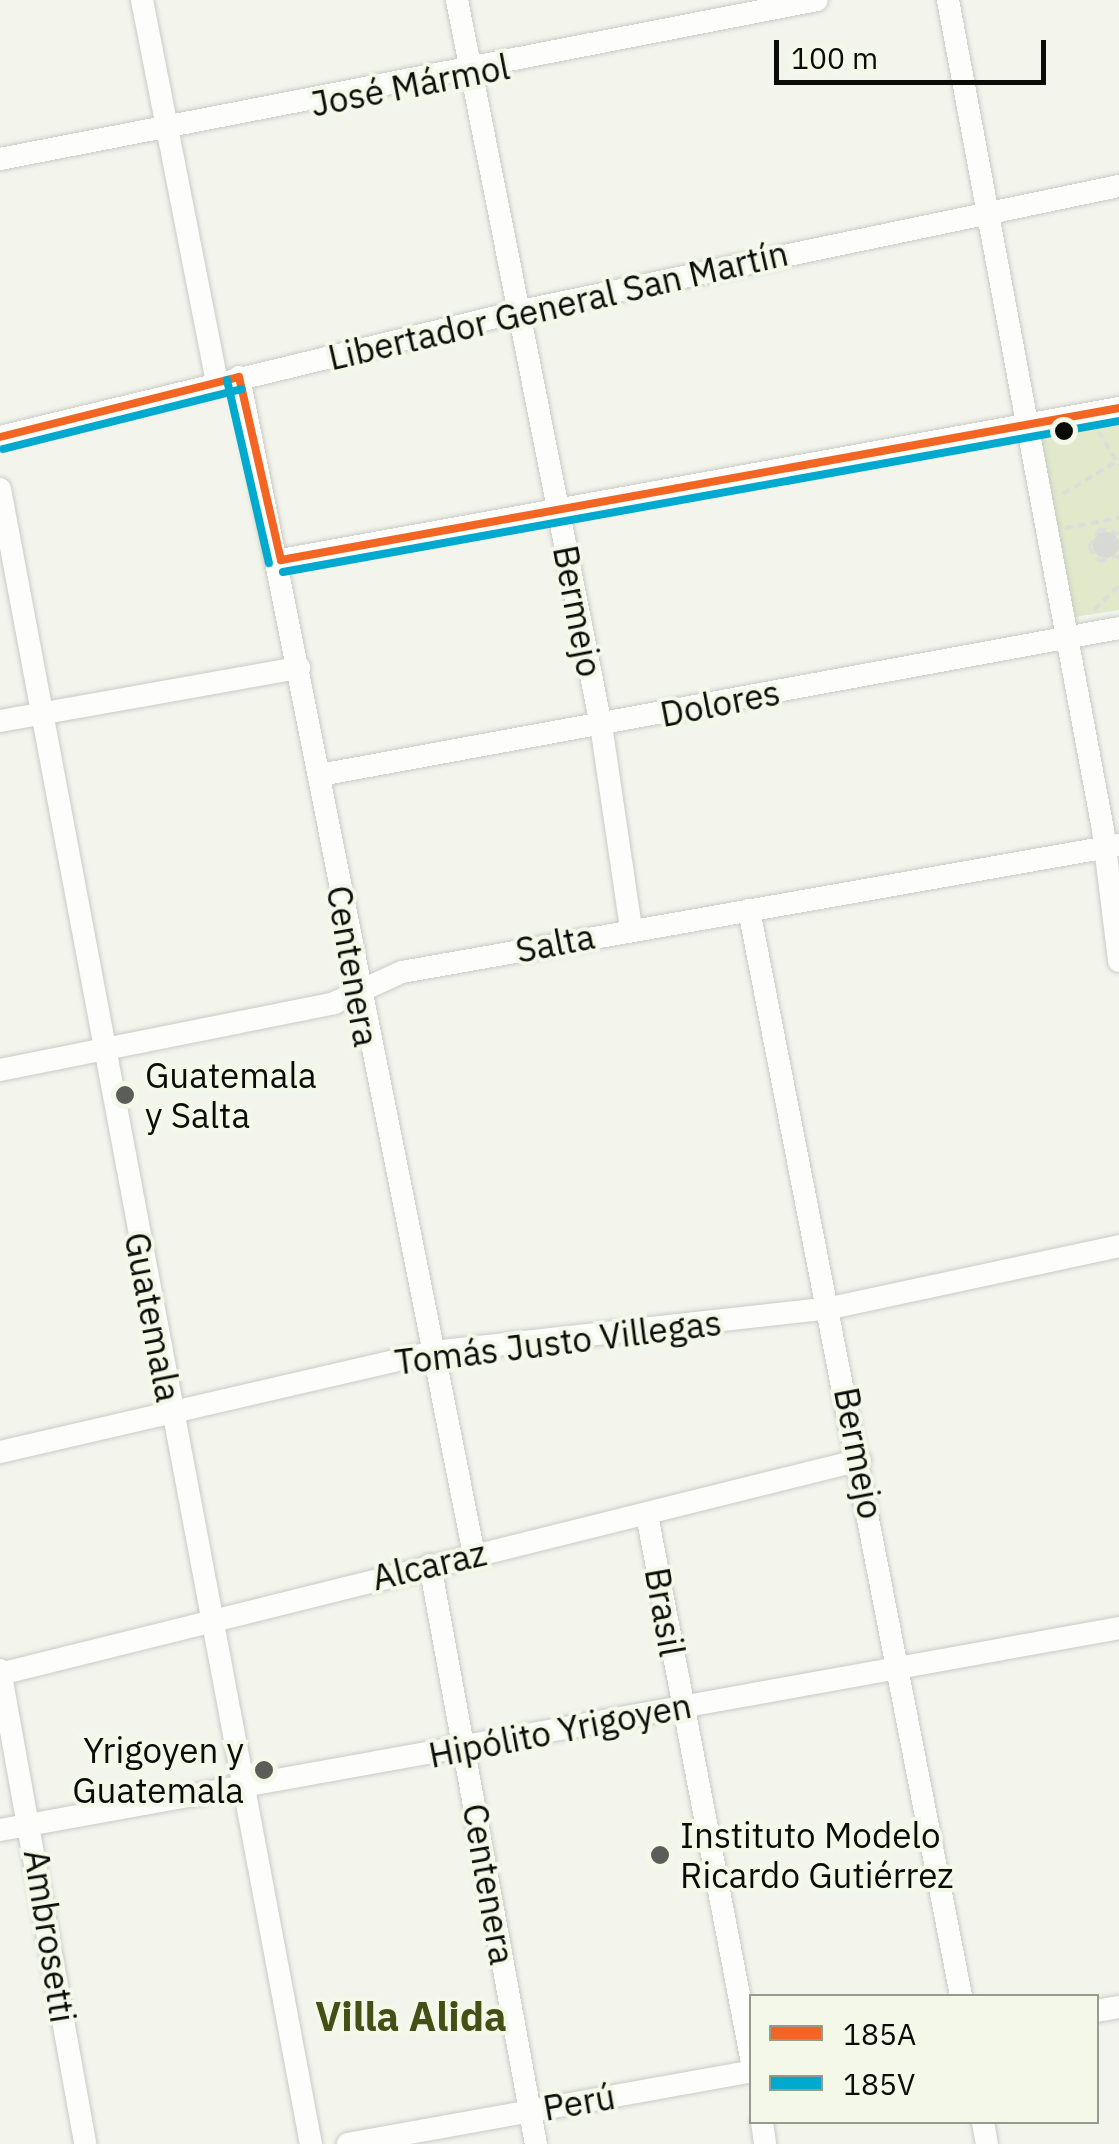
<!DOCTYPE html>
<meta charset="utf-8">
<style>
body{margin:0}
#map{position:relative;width:1119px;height:2144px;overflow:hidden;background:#f3f4ec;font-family:"IBM Plex Sans",sans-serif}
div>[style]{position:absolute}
.green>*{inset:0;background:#e1e9ca}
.building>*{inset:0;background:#d8d9d4}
.round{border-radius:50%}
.path>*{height:4px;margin-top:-2px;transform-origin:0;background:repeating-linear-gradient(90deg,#dddddb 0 8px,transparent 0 13px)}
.roads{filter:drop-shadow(0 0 2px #cacbc6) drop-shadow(0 0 2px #cacbc6)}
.minor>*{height:22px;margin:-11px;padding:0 11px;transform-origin:11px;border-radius:11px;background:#fdfdfc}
.bus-1>*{height:8px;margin:-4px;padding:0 4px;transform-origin:4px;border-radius:4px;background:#f26522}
.bus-2>*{height:8px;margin:-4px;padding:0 4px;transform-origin:4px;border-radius:4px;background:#00a9ce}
.dots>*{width:28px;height:28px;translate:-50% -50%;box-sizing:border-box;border:5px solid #f4f8e9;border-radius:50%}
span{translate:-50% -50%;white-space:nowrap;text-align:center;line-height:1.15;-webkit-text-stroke:8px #f4f8e9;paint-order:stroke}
.street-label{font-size:35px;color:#0b0c08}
.poi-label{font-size:35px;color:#0b0c08}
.left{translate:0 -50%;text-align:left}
.right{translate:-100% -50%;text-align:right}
.quarter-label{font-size:40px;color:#444f16;font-weight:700}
.legend{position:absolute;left:749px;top:1994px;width:350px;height:130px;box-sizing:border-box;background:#f4f8e9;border:2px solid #979a8f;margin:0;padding:12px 18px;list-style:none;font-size:30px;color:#0b0c08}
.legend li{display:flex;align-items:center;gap:20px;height:50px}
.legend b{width:50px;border:2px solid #979a8f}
.scale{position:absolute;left:774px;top:40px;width:272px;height:45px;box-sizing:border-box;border:5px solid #0b0c08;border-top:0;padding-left:12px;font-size:30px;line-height:35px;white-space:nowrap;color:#0b0c08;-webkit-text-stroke:8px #f4f8e9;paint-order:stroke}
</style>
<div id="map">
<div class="green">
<i style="clip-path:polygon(1119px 422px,1119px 610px,1069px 618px,1036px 437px)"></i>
</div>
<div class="building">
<i class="round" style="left:1093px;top:532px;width:26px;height:26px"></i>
</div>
<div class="path">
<i style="left:1098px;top:431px;width:40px;rotate:58deg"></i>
<i style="left:1063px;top:494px;width:66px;rotate:-31.3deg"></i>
<i style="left:1065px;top:528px;width:55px;rotate:-10.5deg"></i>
<i style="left:1119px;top:534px;width:20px;rotate:-165deg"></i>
<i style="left:1100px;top:529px;width:21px;rotate:121deg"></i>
<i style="left:1089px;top:547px;width:17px;rotate:54deg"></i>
<i style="left:1099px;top:561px;width:21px;rotate:-14deg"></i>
<i style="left:1094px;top:610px;width:35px;rotate:-44deg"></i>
</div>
<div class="roads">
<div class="minor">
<i style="left:142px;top:0;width:389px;rotate:78.9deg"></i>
<i style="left:457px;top:0;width:739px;rotate:78.77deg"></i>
<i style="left:601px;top:725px;width:206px;rotate:81.6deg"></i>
<i style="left:948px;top:0;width:844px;rotate:79.42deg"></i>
<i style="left:1103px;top:830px;width:132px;rotate:83deg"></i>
<i style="left:0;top:159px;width:832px;rotate:-11.01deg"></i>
<i style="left:239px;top:377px;width:1200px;rotate:78.71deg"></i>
<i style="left:0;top:437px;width:536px;rotate:-13.6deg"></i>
<i style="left:521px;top:311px;width:611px;rotate:-11.81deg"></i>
<i style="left:0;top:489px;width:1684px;rotate:79.36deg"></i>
<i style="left:281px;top:560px;width:852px;rotate:-10.28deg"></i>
<i style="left:0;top:721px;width:304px;rotate:-10.1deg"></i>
<i style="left:320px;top:775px;width:812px;rotate:-10.42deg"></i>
<i style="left:749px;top:910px;width:1106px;rotate:78.95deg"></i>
<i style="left:0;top:1070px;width:341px;rotate:-11.3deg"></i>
<i style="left:334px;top:1003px;width:75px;rotate:-24.5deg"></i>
<i style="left:402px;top:972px;width:728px;rotate:-10.04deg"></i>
<i style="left:0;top:1452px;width:444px;rotate:-13deg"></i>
<i style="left:433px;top:1352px;width:400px;rotate:-6.3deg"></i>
<i style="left:831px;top:1308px;width:295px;rotate:-12.1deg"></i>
<i style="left:647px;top:1515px;width:558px;rotate:79.15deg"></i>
<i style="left:430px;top:1565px;width:589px;rotate:79.63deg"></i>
<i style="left:0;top:1670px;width:482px;rotate:79.8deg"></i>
<i style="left:0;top:1674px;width:886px;rotate:-13.97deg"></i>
<i style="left:0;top:1830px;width:1137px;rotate:-10.23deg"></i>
<i style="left:1096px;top:2011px;width:23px;rotate:-10deg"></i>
<i style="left:762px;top:2122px;width:22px;rotate:82deg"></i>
<i style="left:983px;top:2122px;width:22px;rotate:80deg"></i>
<i style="left:348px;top:2144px;width:411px;rotate:-10.2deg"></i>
</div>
</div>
<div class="bus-1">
<i style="left:239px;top:377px;width:188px;rotate:77.1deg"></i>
<i style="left:0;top:437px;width:246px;rotate:-14.1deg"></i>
<i style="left:281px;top:560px;width:852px;rotate:-10.28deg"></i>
</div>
<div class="bus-2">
<i style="left:227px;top:380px;width:188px;rotate:77.1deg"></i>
<i style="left:3px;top:449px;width:246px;rotate:-14.1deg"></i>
<i style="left:283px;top:572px;width:850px;rotate:-10.24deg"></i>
</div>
<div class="dots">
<i style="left:1064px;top:431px;background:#0b0c08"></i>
<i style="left:125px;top:1095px;background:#5c5d58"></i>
<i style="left:264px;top:1770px;background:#5c5d58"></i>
<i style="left:660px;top:1855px;background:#5c5d58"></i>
</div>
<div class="street-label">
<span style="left:410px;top:85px;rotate:-11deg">José Mármol</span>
<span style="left:558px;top:305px;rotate:-13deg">Libertador General San Martín</span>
<span style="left:578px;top:611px;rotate:79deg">Bermejo</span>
<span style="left:720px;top:703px;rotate:-11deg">Dolores</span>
<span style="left:555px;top:943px;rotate:-11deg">Salta</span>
<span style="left:353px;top:966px;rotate:80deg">Centenera</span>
<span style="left:153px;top:1317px;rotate:79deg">Guatemala</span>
<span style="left:558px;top:1342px;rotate:-7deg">Tomás Justo Villegas</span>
<span style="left:859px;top:1453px;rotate:79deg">Bermejo</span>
<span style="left:429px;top:1565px;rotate:-13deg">Alcaraz</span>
<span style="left:665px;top:1612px;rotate:80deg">Brasil</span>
<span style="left:560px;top:1730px;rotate:-11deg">Hipólito Yrigoyen</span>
<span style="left:489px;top:1884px;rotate:80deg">Centenera</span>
<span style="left:50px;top:1936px;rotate:81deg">Ambrosetti</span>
<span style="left:579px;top:2102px;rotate:-10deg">Perú</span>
</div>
<div class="poi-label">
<span class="left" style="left:145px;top:1095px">Guatemala<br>y Salta</span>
<span class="right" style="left:244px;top:1770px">Yrigoyen y<br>Guatemala</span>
<span class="left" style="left:680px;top:1855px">Instituto Modelo<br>Ricardo Gutiérrez</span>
</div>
<div class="quarter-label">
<span style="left:411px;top:2016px">Villa Alida</span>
</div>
<ul class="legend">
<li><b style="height:12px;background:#f26522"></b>185A</li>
<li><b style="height:12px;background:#00a9ce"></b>185V</li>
</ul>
<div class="scale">100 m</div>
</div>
